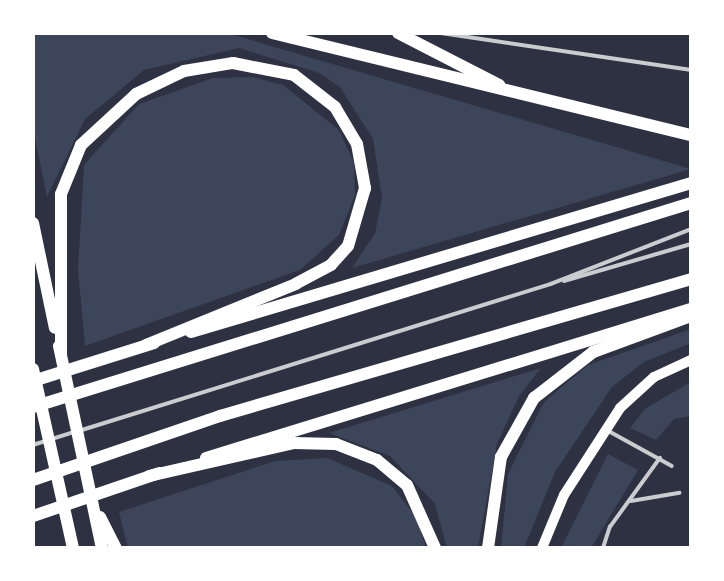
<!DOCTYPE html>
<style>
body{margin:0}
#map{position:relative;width:724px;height:581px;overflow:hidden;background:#2d3142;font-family:Merriweather,serif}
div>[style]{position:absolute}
.green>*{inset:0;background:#3c4559}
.service>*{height:3.5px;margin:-1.75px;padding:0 1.75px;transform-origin:1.75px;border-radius:1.75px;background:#caccd0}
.secondary>*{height:10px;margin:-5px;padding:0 5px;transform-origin:5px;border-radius:5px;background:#fff}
.primary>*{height:12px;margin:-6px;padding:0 6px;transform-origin:6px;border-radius:6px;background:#fff}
.trunk>*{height:12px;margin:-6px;padding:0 6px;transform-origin:6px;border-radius:6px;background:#fff}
span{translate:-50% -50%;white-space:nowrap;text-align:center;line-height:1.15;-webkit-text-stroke:7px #fff;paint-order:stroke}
.frame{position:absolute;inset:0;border:35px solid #fff;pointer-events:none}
</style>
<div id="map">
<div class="green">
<i style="clip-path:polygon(33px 33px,227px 33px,691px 169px,352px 268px,375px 233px,382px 198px,373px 139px,340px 87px,319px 73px,239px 48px,144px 70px,85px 119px,47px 197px,33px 129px)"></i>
<i style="clip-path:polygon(253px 77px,283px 85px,339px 130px,354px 163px,355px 195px,339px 235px,300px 270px,85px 346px,78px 270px,84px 165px,139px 104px,213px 78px)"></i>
<i style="clip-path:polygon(691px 329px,691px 343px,644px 362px,612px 387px,555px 472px,524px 548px,501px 548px,508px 474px,544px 402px,588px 365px)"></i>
<i style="clip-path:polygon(541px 368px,519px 396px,497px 444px,478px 548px,447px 548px,435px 504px,390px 456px,329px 433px)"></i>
<i style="clip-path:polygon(691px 382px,691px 416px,674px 419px,656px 440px,630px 428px,646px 408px)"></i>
<i style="clip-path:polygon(608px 454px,638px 470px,591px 548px,561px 548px)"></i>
<i style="clip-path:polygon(327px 458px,392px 486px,416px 517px,426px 548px,128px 548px,119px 512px,275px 461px)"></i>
</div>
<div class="service">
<i style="left:441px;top:33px;width:253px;rotate:8.4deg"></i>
<i style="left:564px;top:281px;width:132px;rotate:-16.2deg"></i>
<i style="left:82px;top:430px;width:491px;rotate:-17.3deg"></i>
<i style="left:551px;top:284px;width:150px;rotate:-21.4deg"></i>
<i style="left:607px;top:430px;width:74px;rotate:29deg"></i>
<i style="left:33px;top:445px;width:43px;rotate:-17.6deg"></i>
<i style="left:631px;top:501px;width:49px;rotate:-9.5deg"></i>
<i style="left:603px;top:548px;width:22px;rotate:-72deg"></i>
<i style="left:610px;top:527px;width:85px;rotate:-54.1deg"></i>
</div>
<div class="secondary">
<i style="left:542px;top:548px;width:57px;rotate:-67.5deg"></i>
<i style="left:564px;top:495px;width:103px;rotate:-57.2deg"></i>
<i style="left:620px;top:408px;width:46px;rotate:-42.4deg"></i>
<i style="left:654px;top:377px;width:41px;rotate:-24.7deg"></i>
</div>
<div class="primary">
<i style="left:191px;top:332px;width:522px;rotate:-16.59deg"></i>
<i style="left:33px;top:381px;width:127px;rotate:-17.4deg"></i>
<i style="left:206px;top:458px;width:507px;rotate:-17.08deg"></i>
<i style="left:33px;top:516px;width:133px;rotate:-18.8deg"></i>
</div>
<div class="trunk">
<i style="left:272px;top:33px;width:431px;rotate:13.7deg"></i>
<i style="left:398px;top:33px;width:114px;rotate:27.2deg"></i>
<i style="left:33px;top:223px;width:107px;rotate:78.2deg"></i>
<i style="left:59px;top:346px;width:207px;rotate:78deg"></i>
<i style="left:61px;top:354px;width:160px;rotate:-90deg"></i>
<i style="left:61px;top:194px;width:53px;rotate:-67.8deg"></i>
<i style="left:81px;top:145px;width:75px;rotate:-42.8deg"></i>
<i style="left:136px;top:94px;width:53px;rotate:-25.6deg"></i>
<i style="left:184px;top:71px;width:50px;rotate:-9.3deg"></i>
<i style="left:233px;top:63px;width:62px;rotate:11.1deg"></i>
<i style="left:294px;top:75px;width:52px;rotate:38deg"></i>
<i style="left:335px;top:107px;width:43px;rotate:59.3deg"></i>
<i style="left:357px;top:144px;width:45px;rotate:79.7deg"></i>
<i style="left:365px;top:188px;width:60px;rotate:106.3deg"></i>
<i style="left:348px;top:246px;width:25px;rotate:132deg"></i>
<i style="left:331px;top:265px;width:40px;rotate:152deg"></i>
<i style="left:296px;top:284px;width:162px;rotate:157.9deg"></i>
<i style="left:33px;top:369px;width:183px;rotate:77.4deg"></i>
<i style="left:33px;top:407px;width:689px;rotate:-17.23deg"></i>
<i style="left:149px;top:476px;width:149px;rotate:-12.8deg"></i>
<i style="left:294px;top:443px;width:42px;rotate:1.4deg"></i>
<i style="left:336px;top:444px;width:44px;rotate:21.3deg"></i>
<i style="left:377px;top:460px;width:39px;rotate:40deg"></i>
<i style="left:407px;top:485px;width:69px;rotate:66deg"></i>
<i style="left:33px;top:480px;width:198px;rotate:-18.9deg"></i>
<i style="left:220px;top:416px;width:491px;rotate:-16.2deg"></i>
<i style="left:100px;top:517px;width:35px;rotate:63deg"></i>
<i style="left:488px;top:548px;width:92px;rotate:-81.9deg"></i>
<i style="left:501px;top:457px;width:68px;rotate:-60.8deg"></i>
<i style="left:534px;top:398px;width:75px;rotate:-37.9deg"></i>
<i style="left:593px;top:352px;width:104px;rotate:-20.2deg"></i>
</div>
<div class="frame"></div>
</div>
